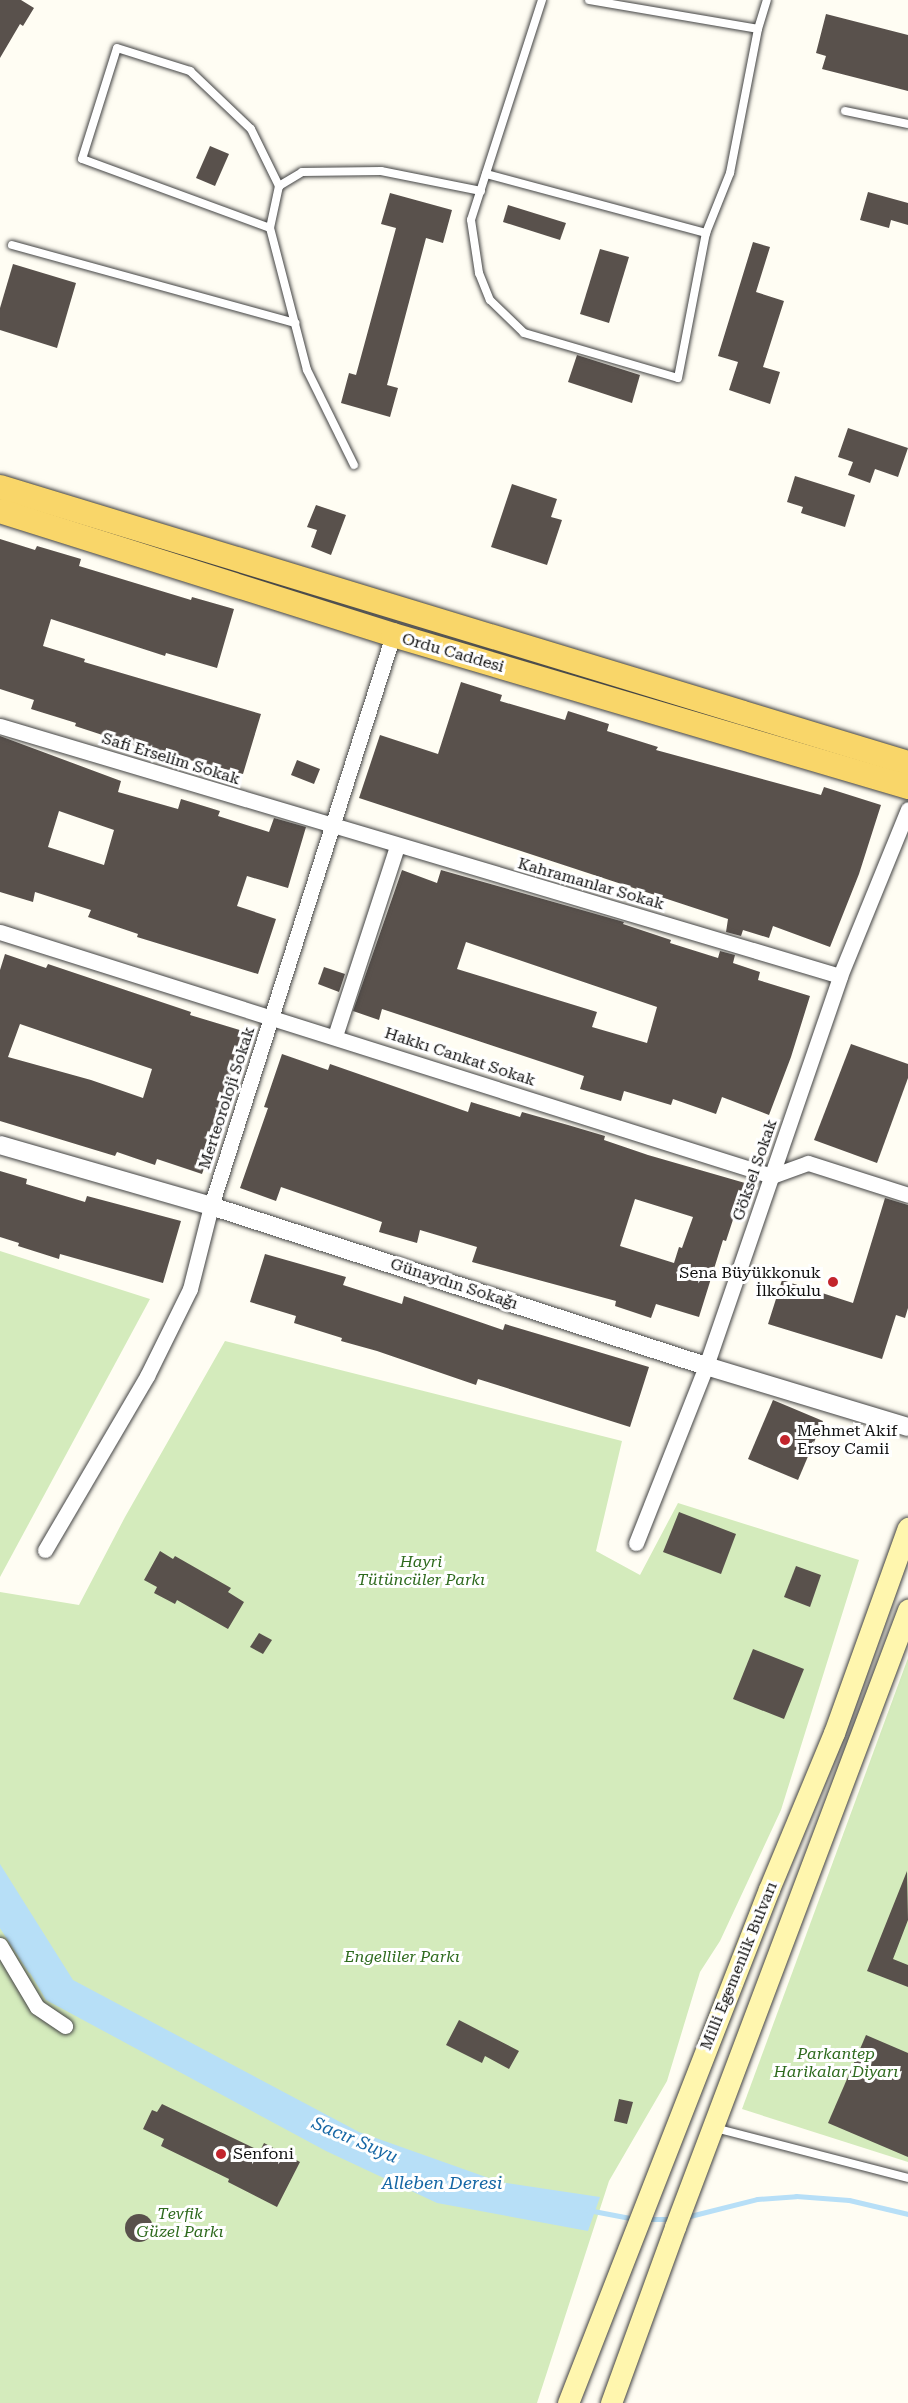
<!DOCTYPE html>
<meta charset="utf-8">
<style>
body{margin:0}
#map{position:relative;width:908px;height:2403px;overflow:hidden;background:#fffdf3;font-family:"Roboto Serif",serif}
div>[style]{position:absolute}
.green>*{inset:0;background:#d4ebbc}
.water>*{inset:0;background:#b7dff7}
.stream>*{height:5px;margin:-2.5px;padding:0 2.5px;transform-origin:2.5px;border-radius:2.5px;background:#b7dff7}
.building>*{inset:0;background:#59514c}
.round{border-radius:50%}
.roads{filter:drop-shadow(0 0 2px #434343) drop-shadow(0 0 2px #434343)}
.service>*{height:8px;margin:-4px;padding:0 4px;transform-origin:4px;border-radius:4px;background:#fff}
.minor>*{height:15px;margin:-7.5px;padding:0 7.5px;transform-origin:7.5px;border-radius:7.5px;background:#fff}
.tertiary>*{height:18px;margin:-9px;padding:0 9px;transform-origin:9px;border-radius:9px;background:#fff}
.secondary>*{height:21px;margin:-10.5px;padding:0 10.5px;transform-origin:10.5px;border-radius:10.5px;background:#fff6ae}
.primary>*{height:24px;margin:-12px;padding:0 12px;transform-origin:12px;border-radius:12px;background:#f9d669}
.dots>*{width:16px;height:16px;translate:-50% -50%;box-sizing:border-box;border:3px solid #fff;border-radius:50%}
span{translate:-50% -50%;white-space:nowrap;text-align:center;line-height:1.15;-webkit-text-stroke:6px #fff;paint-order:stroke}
.street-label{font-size:16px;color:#101010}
.poi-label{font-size:16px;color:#101010}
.right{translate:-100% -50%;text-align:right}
.left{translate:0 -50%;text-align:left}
.park-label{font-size:16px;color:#2e6a1e;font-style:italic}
.water-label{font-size:18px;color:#1667a5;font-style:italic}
</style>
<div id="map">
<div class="green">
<i style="clip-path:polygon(0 1251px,150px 1299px,0 1577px)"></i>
<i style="clip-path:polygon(225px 1341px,622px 1441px,596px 1551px,640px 1575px,678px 1503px,859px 1560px,781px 1810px,720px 1941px,700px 1972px,667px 2081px,609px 2181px,537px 2403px,0 2403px,0 1592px,79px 1605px,125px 1517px)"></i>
<i style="clip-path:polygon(908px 1658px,908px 2162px,742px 2109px)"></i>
</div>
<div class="water">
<i style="clip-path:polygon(0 1864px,73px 1980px,359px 2132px,500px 2182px,600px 2197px,588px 2231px,437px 2203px,326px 2151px,46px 2000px,0 1922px)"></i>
</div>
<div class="stream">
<i style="left:0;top:1924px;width:55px;rotate:56.9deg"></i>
<i style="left:588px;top:2210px;width:48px;rotate:10.8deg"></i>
<i style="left:686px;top:2217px;width:73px;rotate:-14.2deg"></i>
<i style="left:757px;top:2199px;width:39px;rotate:-4deg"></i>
<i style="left:796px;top:2196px;width:53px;rotate:4.3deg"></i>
<i style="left:849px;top:2200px;width:61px;rotate:13.3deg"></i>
<i style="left:644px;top:2219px;width:30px"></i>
</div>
<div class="building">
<i style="clip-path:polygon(0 0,21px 0,34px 8px,23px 26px,20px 24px,0 58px)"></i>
<i style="clip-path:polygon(826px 14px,908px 35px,908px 91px,822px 69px,826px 56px,816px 53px)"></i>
<i style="clip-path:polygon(210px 146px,229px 154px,215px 186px,196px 178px)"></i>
<i style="clip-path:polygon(868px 192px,908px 203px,908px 225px,891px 220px,889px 228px,860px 220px)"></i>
<i style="clip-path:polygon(390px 193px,452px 210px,443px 243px,426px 238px,387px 385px,398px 388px,390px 417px,341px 403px,349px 373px,356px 375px,396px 228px,381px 224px)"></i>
<i style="clip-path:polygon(508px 205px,566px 223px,560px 240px,503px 222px)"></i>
<i style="clip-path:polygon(753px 242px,770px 247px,756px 292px,784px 301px,763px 367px,780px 372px,770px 404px,729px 390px,738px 362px,718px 356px)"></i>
<i style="clip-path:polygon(600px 249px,629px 257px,609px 323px,580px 314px)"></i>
<i style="clip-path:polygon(13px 264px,76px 283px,57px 348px,0 330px,0 308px)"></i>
<i style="clip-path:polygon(577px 355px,640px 375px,632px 403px,568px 382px)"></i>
<i style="clip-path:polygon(848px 428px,908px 448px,898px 477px,875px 469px,870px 483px,848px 475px,853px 462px,838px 457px)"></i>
<i style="clip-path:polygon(795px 476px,855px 495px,845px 527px,801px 513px,803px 507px,787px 502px)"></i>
<i style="clip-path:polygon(512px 484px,557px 499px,551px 517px,562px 520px,547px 565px,491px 547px)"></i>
<i style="clip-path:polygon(316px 505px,346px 515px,331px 555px,311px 547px,317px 530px,307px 527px)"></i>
<i style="clip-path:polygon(0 539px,35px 550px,37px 546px,81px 559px,79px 566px,191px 600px,192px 597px,234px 609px,217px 668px,166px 653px,165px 656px,51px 619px,43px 646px,85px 659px,84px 662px,261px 714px,243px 774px,136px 746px,75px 726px,76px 723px,31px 709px,34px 700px,0 689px)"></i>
<i style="clip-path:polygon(461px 682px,502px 695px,500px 701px,565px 720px,568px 711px,609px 724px,607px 731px,658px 747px,656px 750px,821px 795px,824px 787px,881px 805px,859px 874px,830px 947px,773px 926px,769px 938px,743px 930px,741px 936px,726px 932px,728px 919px,359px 798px,380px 735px,438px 754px)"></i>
<i style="clip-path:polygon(evenodd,0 736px,121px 781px,118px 792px,178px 809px,181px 799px,220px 811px,218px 816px,269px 832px,274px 818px,306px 827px,288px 888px,247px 876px,237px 906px,276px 919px,258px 974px,137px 937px,138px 934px,88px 917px,91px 910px,35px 892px,33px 902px,0 892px,0 736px,59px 811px,114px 830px,104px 865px,48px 847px,59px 811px)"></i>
<i style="clip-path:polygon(297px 760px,320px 769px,314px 784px,291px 775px)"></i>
<i style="clip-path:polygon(evenodd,402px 870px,437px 883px,441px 870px,624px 922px,623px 924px,671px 940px,670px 943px,718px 958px,720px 951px,735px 955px,733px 963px,760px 972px,758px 980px,810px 996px,791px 1057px,769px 1115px,722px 1097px,716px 1114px,673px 1099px,671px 1105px,624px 1091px,621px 1101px,580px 1089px,584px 1076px,382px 1009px,379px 1020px,353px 1011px,402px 870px,466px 942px,657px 1007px,647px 1043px,592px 1027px,597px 1012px,457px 969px,466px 942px)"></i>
<i style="clip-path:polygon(evenodd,5px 954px,46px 968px,48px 964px,191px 1012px,190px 1015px,243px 1031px,220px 1112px,223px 1113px,202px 1174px,157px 1159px,155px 1165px,117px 1152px,115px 1156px,0 1121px,0 970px,5px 954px,20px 1024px,152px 1069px,143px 1098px,91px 1080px,8px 1057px,20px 1024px)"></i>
<i style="clip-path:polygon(324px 967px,345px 974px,339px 992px,318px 984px)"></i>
<i style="clip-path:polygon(851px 1044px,908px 1064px,908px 1078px,877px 1163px,814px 1140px)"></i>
<i style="clip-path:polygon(evenodd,282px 1054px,328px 1070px,330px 1064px,468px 1112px,471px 1102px,520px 1117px,522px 1112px,568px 1125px,605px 1136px,604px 1140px,648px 1155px,745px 1183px,726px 1241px,723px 1240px,699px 1317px,656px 1304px,651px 1318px,615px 1306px,616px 1301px,472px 1262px,477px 1247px,420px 1230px,417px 1243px,379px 1232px,382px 1222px,281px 1187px,276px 1201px,240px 1188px,268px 1108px,264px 1107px,282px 1054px,635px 1199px,693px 1217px,682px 1248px,679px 1247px,674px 1263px,620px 1246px,635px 1199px)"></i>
<i style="clip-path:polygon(0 1171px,27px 1179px,26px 1184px,85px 1202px,87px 1196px,181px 1221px,163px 1283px,60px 1254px,59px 1259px,18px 1246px,19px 1243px,0 1237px)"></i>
<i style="clip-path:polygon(885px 1198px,908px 1205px,908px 1308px,905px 1318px,896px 1315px,882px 1359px,768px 1324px,782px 1280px,853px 1303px)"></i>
<i style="clip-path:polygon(265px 1254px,346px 1277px,343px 1285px,402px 1304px,404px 1296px,503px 1330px,505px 1324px,649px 1367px,630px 1427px,478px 1379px,476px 1385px,377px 1351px,341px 1341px,342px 1338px,294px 1323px,296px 1316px,250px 1302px)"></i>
<i style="clip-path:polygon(773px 1400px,823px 1421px,798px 1480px,748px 1459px)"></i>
<i style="clip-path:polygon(679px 1512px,736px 1534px,721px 1574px,663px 1552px)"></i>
<i style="clip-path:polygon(160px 1551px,173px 1559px,175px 1556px,231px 1588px,228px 1592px,244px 1602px,228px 1629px,177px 1600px,175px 1604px,154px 1593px,157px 1587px,144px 1580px)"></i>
<i style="clip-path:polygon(796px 1566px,821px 1575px,810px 1607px,784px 1597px)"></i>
<i style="clip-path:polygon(259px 1633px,272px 1640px,263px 1654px,250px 1647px)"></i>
<i style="clip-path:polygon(753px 1649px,804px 1669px,784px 1719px,733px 1699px)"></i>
<i style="clip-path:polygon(907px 1871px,908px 1920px,893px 1959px,908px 1965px,908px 1987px,867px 1971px)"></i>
<i style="clip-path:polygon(459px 2020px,519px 2051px,509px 2069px,485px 2056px,482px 2063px,446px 2045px)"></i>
<i style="clip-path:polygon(866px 2035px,908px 2053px,908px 2157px,828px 2123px)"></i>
<i style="clip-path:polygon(619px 2099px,633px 2102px,627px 2124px,614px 2121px)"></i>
<i style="clip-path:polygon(162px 2104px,260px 2151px,264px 2143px,300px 2162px,277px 2207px,228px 2182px,229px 2179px,161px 2146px,164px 2139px,143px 2129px,152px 2110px,157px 2112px)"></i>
<i class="round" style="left:125px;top:2214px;width:28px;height:28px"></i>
</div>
<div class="roads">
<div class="service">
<i style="left:542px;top:0;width:231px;rotate:107.9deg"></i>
<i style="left:471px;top:220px;width:54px;rotate:81.4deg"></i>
<i style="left:479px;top:273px;width:29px;rotate:68deg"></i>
<i style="left:490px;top:300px;width:47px;rotate:44.1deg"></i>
<i style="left:524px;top:333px;width:160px;rotate:16.3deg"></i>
<i style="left:678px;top:378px;width:148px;rotate:-79.1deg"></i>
<i style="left:706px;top:233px;width:65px;rotate:-68.2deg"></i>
<i style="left:730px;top:173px;width:147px;rotate:-79deg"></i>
<i style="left:758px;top:29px;width:30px;rotate:-73deg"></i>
<i style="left:589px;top:0;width:171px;rotate:9.7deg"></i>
<i style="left:845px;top:111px;width:64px;rotate:11.7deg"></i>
<i style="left:486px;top:174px;width:228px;rotate:15deg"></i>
<i style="left:270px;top:228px;width:200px;rotate:-159.8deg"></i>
<i style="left:82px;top:159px;width:116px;rotate:-72.5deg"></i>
<i style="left:117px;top:48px;width:77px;rotate:17.5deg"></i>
<i style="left:190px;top:71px;width:84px;rotate:43.6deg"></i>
<i style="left:251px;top:129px;width:64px;rotate:63.8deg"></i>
<i style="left:12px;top:245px;width:294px;rotate:15.4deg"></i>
<i style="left:354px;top:465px;width:106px;rotate:-116.3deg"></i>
<i style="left:307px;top:370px;width:147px;rotate:-104.6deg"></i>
<i style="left:270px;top:228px;width:43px;rotate:-77.9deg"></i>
<i style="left:279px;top:186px;width:27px;rotate:-31deg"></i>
<i style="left:302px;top:172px;width:79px;rotate:-0.7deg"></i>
<i style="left:381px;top:171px;width:102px;rotate:11.3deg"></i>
<i style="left:715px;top:2128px;width:199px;rotate:14.5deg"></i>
</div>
<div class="minor">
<i style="left:0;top:726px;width:876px;rotate:16.57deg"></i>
<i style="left:0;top:932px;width:810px;rotate:17.54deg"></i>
<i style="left:772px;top:1176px;width:38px;rotate:-20deg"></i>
<i style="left:808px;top:1163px;width:105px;rotate:17.7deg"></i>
<i style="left:335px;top:1036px;width:200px;rotate:-71.9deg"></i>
<i style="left:636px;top:1543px;width:190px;rotate:-68.4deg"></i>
<i style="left:706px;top:1366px;width:412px;rotate:-71deg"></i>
<i style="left:840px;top:976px;width:180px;rotate:-67.8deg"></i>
<i style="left:45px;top:1550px;width:202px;rotate:-59.6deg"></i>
<i style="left:147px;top:1376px;width:97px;rotate:-63.7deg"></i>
<i style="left:190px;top:1289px;width:86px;rotate:-75.8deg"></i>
<i style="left:211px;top:1206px;width:599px;rotate:-72.32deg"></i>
<i style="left:0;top:1945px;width:72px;rotate:59.2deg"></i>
<i style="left:37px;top:2007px;width:34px;rotate:34deg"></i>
</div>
<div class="tertiary">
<i style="left:0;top:1145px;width:220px;rotate:16.1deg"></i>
<i style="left:211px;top:1206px;width:520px;rotate:17.91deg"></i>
<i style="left:706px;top:1366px;width:211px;rotate:16.8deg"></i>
</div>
<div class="secondary">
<i style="left:568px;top:2403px;width:552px;rotate:-68.64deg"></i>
<i style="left:769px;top:1889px;width:169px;rotate:-67.4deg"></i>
<i style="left:834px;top:1733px;width:218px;rotate:-70.2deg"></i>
<i style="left:611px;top:2403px;width:187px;rotate:-70deg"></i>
<i style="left:675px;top:2227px;width:660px;rotate:-69.31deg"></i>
</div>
<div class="primary">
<i style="left:0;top:487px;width:949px;rotate:16.91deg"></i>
<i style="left:0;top:511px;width:412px;rotate:17.5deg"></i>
<i style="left:393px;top:635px;width:537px;rotate:16.44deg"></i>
</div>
</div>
<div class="dots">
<i style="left:833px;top:1282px;background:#c3252d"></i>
<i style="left:785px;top:1440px;background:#c3252d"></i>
<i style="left:221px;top:2154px;background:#c3252d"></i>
</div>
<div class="street-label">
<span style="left:453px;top:653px;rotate:16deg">Ordu Caddesi</span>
<span style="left:171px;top:759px;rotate:17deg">Safi Erselim Sokak</span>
<span style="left:591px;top:884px;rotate:16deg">Kahramanlar Sokak</span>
<span style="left:460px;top:1057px;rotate:18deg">Hakkı Cankat Sokak</span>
<span style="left:227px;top:1098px;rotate:-72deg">Merteoroloji Sokak</span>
<span style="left:755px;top:1170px;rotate:-71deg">Göksel Sokak</span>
<span style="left:454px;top:1284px;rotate:18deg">Günaydın Sokağı</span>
<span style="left:739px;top:1966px;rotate:-68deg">Milli Egemenlik Bulvarı</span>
</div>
<div class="poi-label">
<span class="right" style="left:821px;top:1282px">Sena Büyükkonuk<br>İlkokulu</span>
<span class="left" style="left:797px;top:1440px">Mehmet Akif<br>Ersoy Camii</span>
<span class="left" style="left:233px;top:2154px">Senfoni</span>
</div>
<div class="park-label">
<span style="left:421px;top:1571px">Hayri<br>Tütüncüler Parkı</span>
<span style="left:402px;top:1957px">Engelliler Parkı</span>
<span style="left:836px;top:2063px">Parkantep<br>Harikalar Diyarı</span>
<span style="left:180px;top:2223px">Tevfik<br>Güzel Parkı</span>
</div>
<div class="water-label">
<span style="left:355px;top:2140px;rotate:23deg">Sacır Suyu</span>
<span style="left:442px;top:2183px">Alleben Deresi</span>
</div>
</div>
